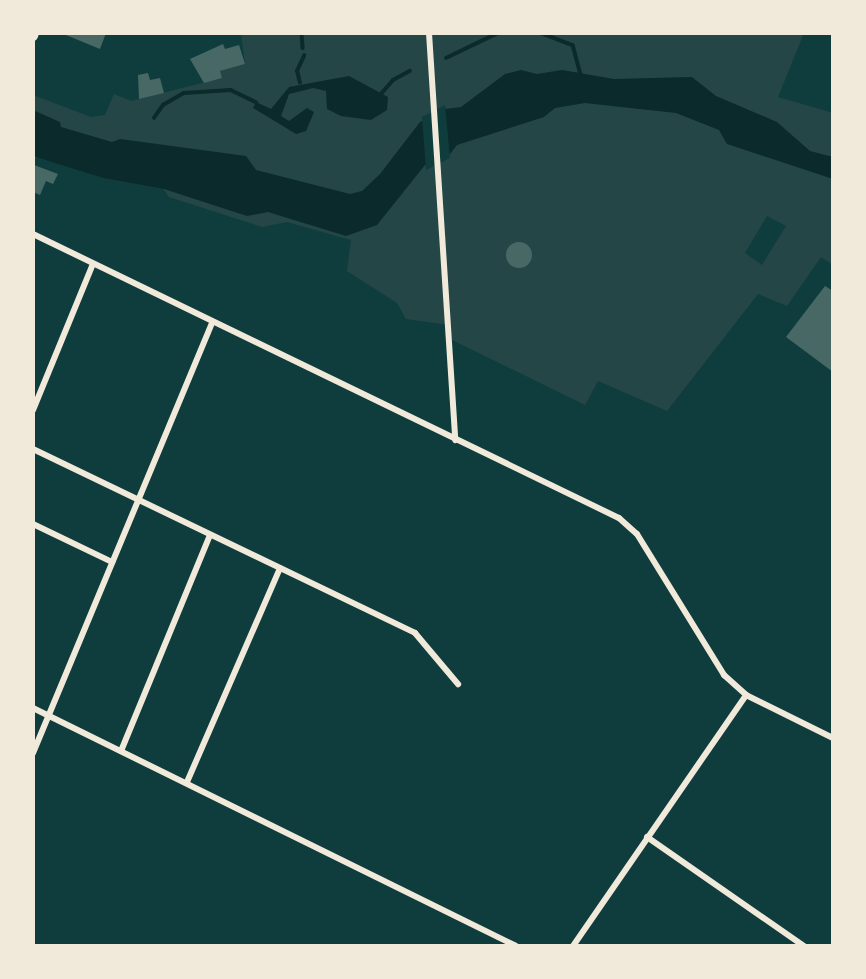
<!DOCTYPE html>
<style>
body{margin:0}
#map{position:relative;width:866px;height:979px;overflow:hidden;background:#0f3d3e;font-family:"PT Serif",serif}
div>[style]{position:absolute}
.green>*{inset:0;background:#244646}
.water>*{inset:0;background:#0a2a2b}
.pier>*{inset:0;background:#0f3d3e}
.stream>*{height:3.5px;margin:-1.75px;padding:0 1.75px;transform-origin:1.75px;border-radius:1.75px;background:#0a2a2b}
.building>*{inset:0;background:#486865}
.round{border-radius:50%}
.minor>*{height:6px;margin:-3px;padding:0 3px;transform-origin:3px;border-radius:3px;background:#f1e9da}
.primary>*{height:10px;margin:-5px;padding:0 5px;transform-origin:5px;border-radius:5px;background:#f1e9da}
span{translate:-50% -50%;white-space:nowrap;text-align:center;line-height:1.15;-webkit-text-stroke:7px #f1e9da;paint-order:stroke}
.frame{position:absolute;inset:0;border:35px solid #f1e9da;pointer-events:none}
</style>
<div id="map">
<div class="green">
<i style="clip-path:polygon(evenodd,241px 33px,804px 33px,778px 97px,833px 113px,833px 265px,821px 257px,787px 306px,758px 294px,667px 411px,598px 381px,585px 405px,452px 340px,449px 325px,406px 319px,397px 303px,347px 271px,351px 240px,287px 222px,262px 227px,169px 197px,163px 189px,103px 178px,40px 157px,33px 159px,33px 95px,91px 117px,105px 115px,114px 94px,131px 101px,222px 78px,220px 71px,245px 64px,241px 33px,767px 216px,786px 226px,762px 265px,745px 253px,767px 216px)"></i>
</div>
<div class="water">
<i style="clip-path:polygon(521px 70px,537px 74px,562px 70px,614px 79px,692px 77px,716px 96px,777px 122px,810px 151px,833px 157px,833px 179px,727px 144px,719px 130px,676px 113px,585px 103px,555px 108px,544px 117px,457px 145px,450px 154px,425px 165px,377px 225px,346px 236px,268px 212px,247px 216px,164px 189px,103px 178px,33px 156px,33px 110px,60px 122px,61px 127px,112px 142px,120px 139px,246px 156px,256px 170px,350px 194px,362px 191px,380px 174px,420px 122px,445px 109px,461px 107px,505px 74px)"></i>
<i style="clip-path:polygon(349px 76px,388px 97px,387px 110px,371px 120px,341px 116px,327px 109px,326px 91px,313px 88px,289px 94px,281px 116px,289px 121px,307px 108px,314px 112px,306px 131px,296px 134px,253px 108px,256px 102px,271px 109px,289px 87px)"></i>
</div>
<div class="pier">
<i style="clip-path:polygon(445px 105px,450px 158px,426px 170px,422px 117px)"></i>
</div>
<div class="stream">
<i style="left:302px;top:33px;width:15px;rotate:86deg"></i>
<i style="left:541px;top:33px;width:34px;rotate:21deg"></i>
<i style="left:573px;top:45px;width:31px;rotate:75deg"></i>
<i style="left:446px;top:58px;width:58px;rotate:-25.7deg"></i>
<i style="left:300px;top:83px;width:12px;rotate:-104deg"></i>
<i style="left:297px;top:71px;width:17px;rotate:-65deg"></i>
<i style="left:381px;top:94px;width:18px;rotate:-49deg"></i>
<i style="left:393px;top:80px;width:19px;rotate:-28deg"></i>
<i style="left:154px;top:118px;width:16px;rotate:-55deg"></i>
<i style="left:163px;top:105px;width:24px;rotate:-30deg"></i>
<i style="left:184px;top:93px;width:47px;rotate:-3.7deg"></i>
<i style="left:231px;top:90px;width:28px;rotate:26deg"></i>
</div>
<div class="building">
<i style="clip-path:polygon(61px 33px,106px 33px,100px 49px)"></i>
<i style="clip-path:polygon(223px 44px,225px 49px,239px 45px,245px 64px,220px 71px,222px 78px,204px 83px,190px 59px)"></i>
<i style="clip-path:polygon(148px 73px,150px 80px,160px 78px,164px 93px,139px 99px,138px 75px)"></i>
<i style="clip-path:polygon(34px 165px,58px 174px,53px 184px,46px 181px,40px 195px,33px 192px)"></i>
<i class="round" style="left:506px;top:242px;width:26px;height:26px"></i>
<i style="clip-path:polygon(825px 286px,833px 291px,833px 372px,786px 337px)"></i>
</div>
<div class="minor">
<i style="left:429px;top:33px;width:408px;rotate:86.3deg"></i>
<i style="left:33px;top:234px;width:651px;rotate:25.86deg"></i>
<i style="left:619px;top:518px;width:24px;rotate:42deg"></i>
<i style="left:637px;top:534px;width:166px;rotate:58.3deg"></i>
<i style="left:724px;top:675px;width:30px;rotate:42deg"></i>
<i style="left:746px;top:695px;width:97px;rotate:26.3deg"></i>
<i style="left:33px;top:410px;width:158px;rotate:-67.7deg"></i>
<i style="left:33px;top:449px;width:424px;rotate:25.7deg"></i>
<i style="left:415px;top:633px;width:67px;rotate:49.9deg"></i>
<i style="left:33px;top:524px;width:88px;rotate:25.7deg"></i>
<i style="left:33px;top:708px;width:538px;rotate:26.23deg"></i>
<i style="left:121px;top:751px;width:234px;rotate:-67.6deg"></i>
<i style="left:33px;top:753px;width:467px;rotate:-67.4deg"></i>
<i style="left:187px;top:782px;width:233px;rotate:-66.5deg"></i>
<i style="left:647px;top:837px;width:191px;rotate:34.8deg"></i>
<i style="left:573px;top:946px;width:305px;rotate:-55.4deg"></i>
</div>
<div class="primary">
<i style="left:33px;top:36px;width:3px;rotate:-72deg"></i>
</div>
<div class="frame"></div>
</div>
